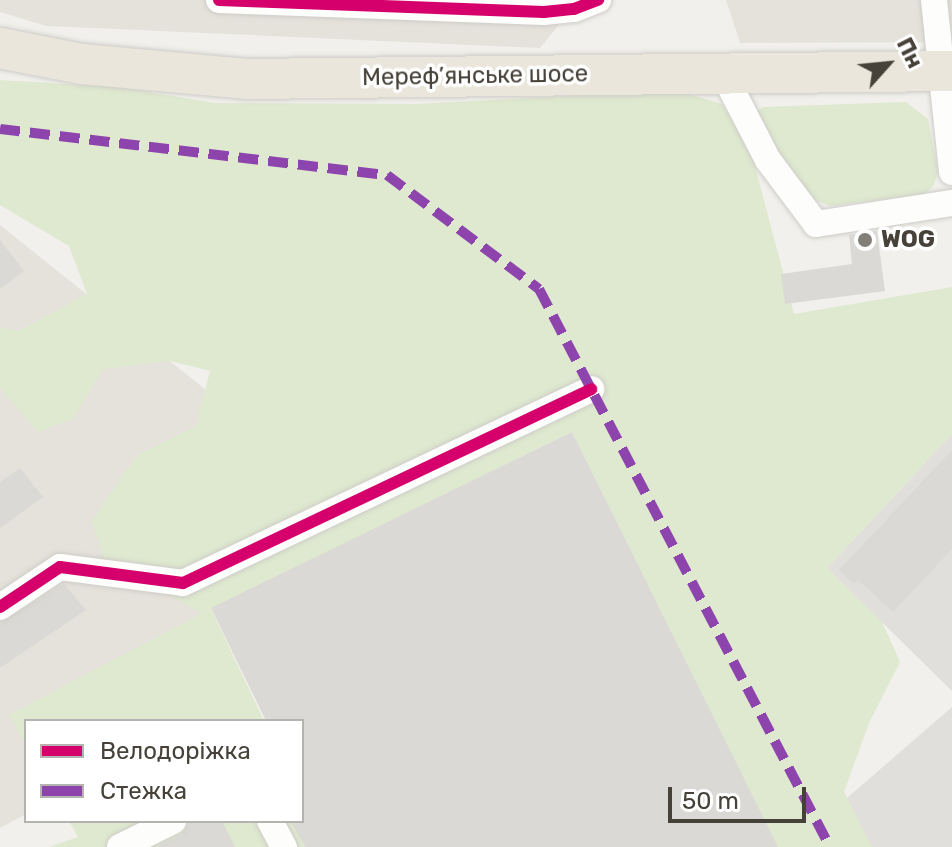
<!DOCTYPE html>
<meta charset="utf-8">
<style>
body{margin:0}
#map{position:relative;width:952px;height:847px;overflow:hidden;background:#f1f0ec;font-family:Rubik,sans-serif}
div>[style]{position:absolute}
.residential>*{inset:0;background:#e5e2db}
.industrial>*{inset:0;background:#e1dfdb}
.green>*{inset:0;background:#dee9cf}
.building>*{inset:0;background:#dbd9d5}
.roads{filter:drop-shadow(0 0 2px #ceccc8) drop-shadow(0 0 2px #ceccc8)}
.minor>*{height:26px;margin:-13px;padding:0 13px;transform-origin:13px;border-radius:13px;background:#fdfdfc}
.highway>*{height:40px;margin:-20px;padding:0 20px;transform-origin:20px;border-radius:20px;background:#eae6dc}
.quiet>*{height:10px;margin-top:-5px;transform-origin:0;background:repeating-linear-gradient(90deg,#8e44ad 0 20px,transparent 0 30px)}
.cycleway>*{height:12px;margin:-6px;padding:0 6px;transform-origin:6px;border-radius:6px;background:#d6006c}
.dots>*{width:22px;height:22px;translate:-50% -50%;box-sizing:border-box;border:4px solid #fff;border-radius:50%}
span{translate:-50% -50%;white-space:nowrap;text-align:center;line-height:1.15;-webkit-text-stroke:7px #fff;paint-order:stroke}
.street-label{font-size:24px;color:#474239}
.poi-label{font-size:24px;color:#474239;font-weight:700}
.left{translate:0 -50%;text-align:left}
.legend{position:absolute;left:24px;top:719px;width:280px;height:104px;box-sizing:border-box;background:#fff;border:2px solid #b5b3b0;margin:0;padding:10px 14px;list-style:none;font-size:24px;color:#474239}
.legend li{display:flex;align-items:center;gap:16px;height:40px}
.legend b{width:40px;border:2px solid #b5b3b0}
.north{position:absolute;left:848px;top:24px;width:80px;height:80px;-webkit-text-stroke:6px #fff;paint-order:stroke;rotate:63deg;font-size:22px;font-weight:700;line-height:32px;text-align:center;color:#474239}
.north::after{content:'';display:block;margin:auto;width:28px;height:36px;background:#474239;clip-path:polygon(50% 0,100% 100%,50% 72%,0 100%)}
.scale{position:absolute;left:668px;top:787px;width:138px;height:36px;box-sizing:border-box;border:4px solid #474239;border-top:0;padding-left:10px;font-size:24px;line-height:28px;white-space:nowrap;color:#474239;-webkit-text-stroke:6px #fff;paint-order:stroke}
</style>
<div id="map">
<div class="residential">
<i style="clip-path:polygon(0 0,579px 0,540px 48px,46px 26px,0 12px)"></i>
<i style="clip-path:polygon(726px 0,952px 0,952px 42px,740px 43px)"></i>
<i style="clip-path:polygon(0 225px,261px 434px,186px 539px,225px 707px,26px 721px,26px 814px,0 828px)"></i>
</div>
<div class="industrial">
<i style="clip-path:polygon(952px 434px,952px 691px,827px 568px)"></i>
<i style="clip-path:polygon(952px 707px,952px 847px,871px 847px,847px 798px)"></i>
</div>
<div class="green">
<i style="clip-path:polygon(0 80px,118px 87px,215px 103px,417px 104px,675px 90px,722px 104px,750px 147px,794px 314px,952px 287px,952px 434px,827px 568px,882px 622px,900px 662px,869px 723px,844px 792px,872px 847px,777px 847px,572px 432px,211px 609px,264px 721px,26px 721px,26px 745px,9px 715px,202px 613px,105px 561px,92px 521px,137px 455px,196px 426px,210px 371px,170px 361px,103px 369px,73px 419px,38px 432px,0 388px,0 327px,18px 331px,87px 294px,69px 246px,0 205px)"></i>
<i style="clip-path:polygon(906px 102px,928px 119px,938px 172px,934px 185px,925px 194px,830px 206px,801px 194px,756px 112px,763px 107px)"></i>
<i style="clip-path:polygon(69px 821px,302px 821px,325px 847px,49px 847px,78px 837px)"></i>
</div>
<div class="building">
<i style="clip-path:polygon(877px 231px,885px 291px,785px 304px,781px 274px,852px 264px,849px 235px)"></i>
<i style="clip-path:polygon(0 240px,24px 271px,0 289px)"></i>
<i style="clip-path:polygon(572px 432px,778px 847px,305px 847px,291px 821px,302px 821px,302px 721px,266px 721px,211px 608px)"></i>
<i style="clip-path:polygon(952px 450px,952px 549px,893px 612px,858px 580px,854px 584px,839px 570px)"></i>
<i style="clip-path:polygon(20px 468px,43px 497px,0 528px,0 482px)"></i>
<i style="clip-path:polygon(64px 584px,86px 610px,0 668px,0 623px)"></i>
<i style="clip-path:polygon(191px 821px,222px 821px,235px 847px,156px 847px,181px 835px)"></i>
</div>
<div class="roads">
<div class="minor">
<i style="left:219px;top:0;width:325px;rotate:2.1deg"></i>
<i style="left:544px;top:12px;width:30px;rotate:-6deg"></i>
<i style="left:574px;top:9px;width:26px;rotate:-21deg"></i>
<i style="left:934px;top:0;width:173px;rotate:84deg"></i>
<i style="left:723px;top:73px;width:98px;rotate:62.7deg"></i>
<i style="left:768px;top:160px;width:80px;rotate:53.1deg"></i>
<i style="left:816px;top:224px;width:138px;rotate:-8.8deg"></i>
<i style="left:0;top:607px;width:72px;rotate:-33.7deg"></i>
<i style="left:60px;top:567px;width:124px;rotate:7.4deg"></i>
<i style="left:183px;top:583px;width:452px;rotate:-25.4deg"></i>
<i style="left:270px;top:821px;width:30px;rotate:62deg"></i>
<i style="left:120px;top:847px;width:59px;rotate:-26.1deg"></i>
</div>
<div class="highway">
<i style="left:0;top:48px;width:84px;rotate:11deg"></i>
<i style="left:82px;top:64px;width:165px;rotate:5.2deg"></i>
<i style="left:246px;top:79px;width:706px;rotate:-0.65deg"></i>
</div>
</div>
<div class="quiet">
<i style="left:0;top:129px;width:390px;rotate:6.8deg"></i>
<i style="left:387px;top:175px;width:190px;rotate:36.9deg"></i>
<i style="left:539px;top:289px;width:629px;rotate:62.46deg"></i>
</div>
<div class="cycleway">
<i style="left:219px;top:0;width:325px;rotate:2.1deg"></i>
<i style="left:544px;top:12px;width:30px;rotate:-6deg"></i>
<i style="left:574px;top:9px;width:26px;rotate:-21deg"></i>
<i style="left:0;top:607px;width:72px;rotate:-33.7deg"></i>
<i style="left:60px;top:567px;width:124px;rotate:7.4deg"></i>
<i style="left:183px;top:583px;width:452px;rotate:-25.4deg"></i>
</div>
<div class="dots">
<i style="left:865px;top:240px;background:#827f78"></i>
</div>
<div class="street-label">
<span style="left:475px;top:76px;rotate:-1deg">Мереф’янське шосе</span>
</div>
<div class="poi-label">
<span class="left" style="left:881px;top:240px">WOG</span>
</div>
<ul class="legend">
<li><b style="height:10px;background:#d6006c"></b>Велодоріжка</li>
<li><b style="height:10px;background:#8e44ad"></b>Стежка</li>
</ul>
<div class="north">Пн</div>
<div class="scale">50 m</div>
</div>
